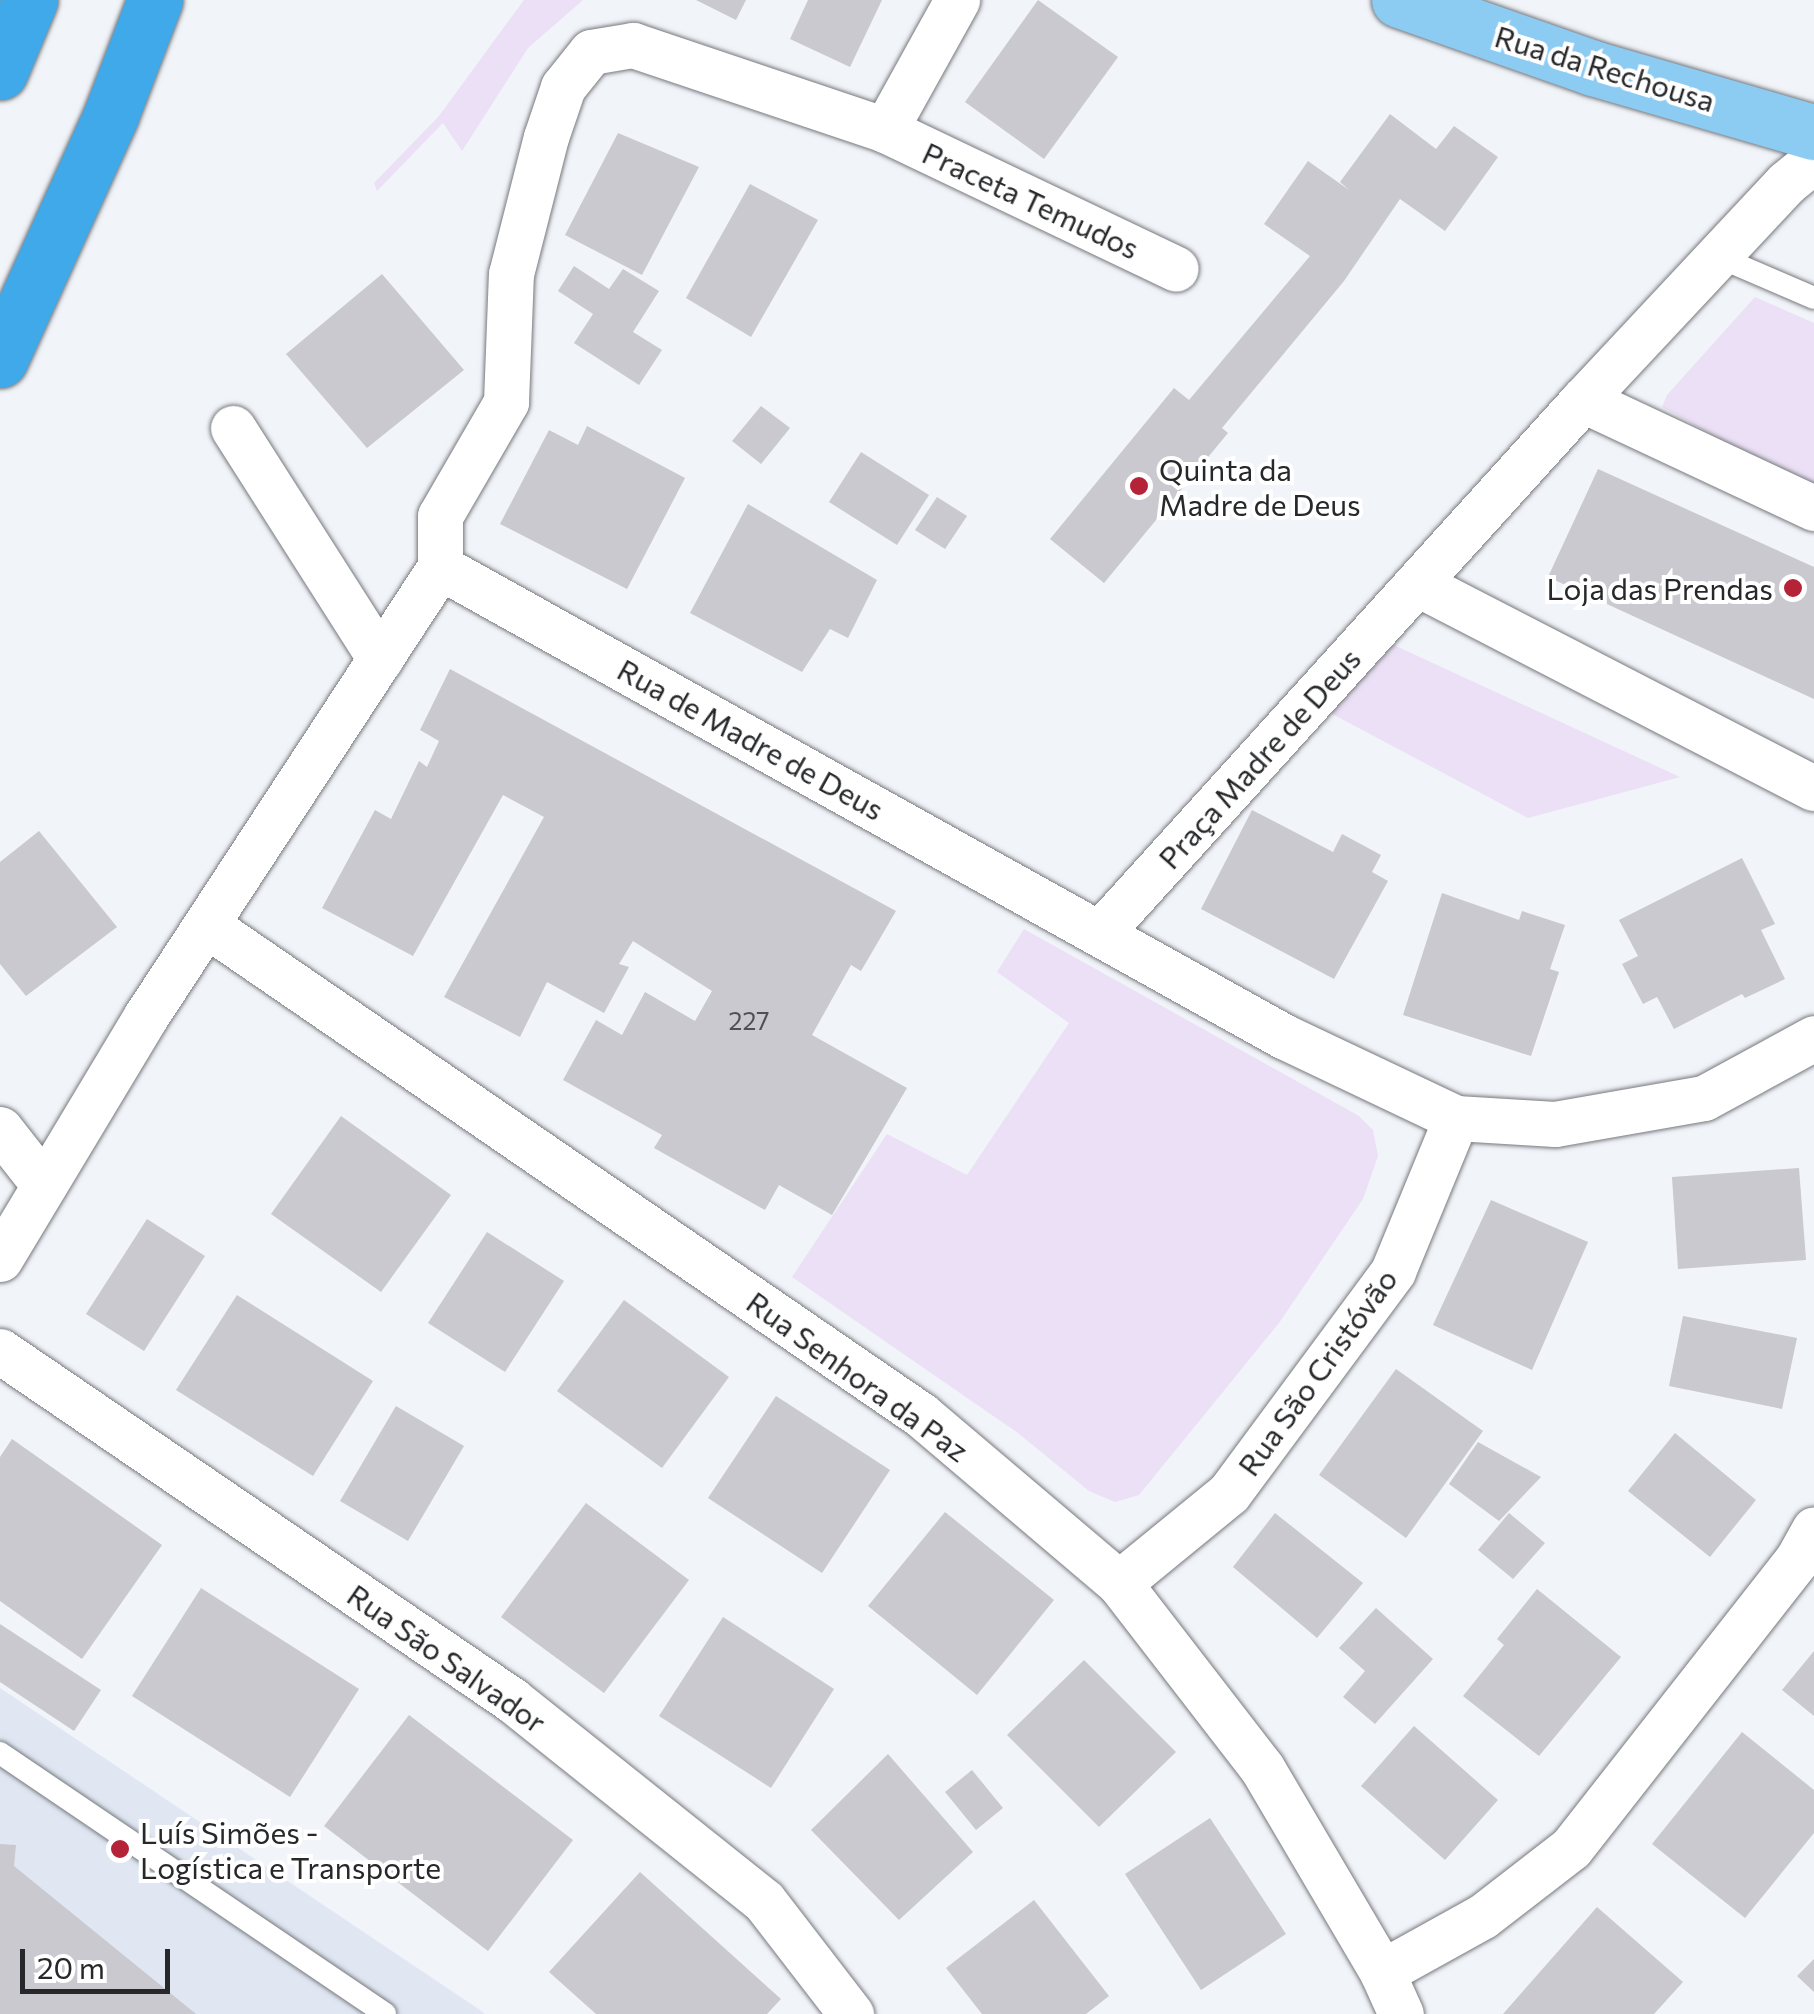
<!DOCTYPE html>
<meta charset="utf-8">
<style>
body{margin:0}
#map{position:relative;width:1814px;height:2014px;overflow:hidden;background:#f1f4f9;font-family:Commissioner,sans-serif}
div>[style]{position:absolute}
.built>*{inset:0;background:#e0e7f3}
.green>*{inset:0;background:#ebe0f5}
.building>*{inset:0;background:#c9c9cf}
.roads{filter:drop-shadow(0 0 2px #77797d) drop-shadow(0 0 2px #77797d)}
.lane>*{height:22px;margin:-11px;padding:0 11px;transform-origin:11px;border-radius:11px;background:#fff}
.street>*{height:45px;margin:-22.5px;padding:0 22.5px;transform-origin:22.5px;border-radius:22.5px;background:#fff}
.primary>*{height:55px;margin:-27.5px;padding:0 27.5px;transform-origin:27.5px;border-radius:27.5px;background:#8ccbf2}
.highway>*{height:55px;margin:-27.5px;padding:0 27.5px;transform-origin:27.5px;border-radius:27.5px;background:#40a9e9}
.dots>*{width:28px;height:28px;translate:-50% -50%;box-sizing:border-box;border:5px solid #fff;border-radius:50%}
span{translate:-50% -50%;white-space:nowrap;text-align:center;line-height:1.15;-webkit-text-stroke:8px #fff;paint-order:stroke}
.number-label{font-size:25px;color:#505053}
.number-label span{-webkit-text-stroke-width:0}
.street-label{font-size:30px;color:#27282a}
.poi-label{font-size:30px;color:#27282a}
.left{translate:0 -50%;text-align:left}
.right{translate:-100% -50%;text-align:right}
.scale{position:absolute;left:20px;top:1949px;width:150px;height:45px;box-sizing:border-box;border:5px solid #27282a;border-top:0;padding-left:12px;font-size:30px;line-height:35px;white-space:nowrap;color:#27282a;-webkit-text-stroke:8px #fff;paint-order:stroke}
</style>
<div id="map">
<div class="built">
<i style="clip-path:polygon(0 1688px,480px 2010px,485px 2014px,0 2014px)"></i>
</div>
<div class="green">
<i style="clip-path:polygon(524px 0,583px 0,528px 48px,462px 151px,443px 123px,377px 191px,374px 183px,439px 116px)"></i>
<i style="clip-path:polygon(1755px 297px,1814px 323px,1814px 492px,1662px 407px,1667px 395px)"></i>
<i style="clip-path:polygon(1385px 641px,1680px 777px,1528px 818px,1321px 708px)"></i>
<i style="clip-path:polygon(1024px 929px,1359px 1116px,1373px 1130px,1378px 1156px,1363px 1199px,1279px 1323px,1139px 1495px,1115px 1502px,1089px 1491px,1018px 1433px,792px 1277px,887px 1134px,967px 1175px,1069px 1023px,997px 972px)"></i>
</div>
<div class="building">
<i style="clip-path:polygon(696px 0,746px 0,736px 20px)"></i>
<i style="clip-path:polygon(808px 0,882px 0,850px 67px,790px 39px)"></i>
<i style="clip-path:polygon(1038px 0,1118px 57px,1044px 159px,965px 102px)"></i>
<i style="clip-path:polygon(1390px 114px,1436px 149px,1454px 126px,1498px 157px,1445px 231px,1400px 199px,1344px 281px,1222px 428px,1228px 433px,1104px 583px,1050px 539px,1174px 388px,1189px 400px,1310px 256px,1264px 224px,1308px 161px,1349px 190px,1340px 182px)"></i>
<i style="clip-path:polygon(618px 133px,699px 167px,642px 275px,565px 235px)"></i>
<i style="clip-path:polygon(750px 184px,818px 220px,751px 337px,686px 298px)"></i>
<i style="clip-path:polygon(574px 266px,609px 289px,623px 269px,659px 291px,633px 332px,662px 350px,639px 385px,574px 343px,593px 314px,558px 291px)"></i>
<i style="clip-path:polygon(382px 274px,464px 370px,367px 448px,286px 354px)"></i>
<i style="clip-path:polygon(761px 406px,790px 428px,761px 464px,732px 441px)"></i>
<i style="clip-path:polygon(587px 426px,685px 478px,627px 589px,500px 524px,549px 430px,578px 445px)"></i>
<i style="clip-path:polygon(861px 452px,929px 495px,897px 545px,829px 502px)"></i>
<i style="clip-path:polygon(1598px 469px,1814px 567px,1814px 699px,1548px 577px)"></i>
<i style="clip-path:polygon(937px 497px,967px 516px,945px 549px,915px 530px)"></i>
<i style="clip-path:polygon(748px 504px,877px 580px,848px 638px,830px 629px,802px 672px,690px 613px)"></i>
<i style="clip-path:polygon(450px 669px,896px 911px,861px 971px,851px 965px,812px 1035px,907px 1088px,832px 1215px,779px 1185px,765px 1210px,654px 1148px,662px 1135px,563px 1080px,596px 1020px,622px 1035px,645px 992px,695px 1021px,712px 991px,633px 941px,619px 964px,629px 967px,604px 1013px,547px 982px,520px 1037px,444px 997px,544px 817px,503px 795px,413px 956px,322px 908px,375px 810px,391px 819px,419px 761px,427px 767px,439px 741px,420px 730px)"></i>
<i style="clip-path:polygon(1252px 810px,1333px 852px,1342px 834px,1381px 855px,1372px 872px,1388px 881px,1334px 979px,1201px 909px)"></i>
<i style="clip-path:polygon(39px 831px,117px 927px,26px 996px,0 964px,0 862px)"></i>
<i style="clip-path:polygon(1742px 858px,1775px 924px,1761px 930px,1785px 979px,1745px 998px,1742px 994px,1674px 1029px,1657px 997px,1643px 1004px,1622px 964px,1638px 956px,1619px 920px)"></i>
<i style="clip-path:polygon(1442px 893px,1519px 920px,1522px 911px,1565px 925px,1550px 969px,1559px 972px,1531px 1056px,1403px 1015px)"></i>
<i style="clip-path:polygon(341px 1116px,451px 1195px,381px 1292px,271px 1214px)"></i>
<i style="clip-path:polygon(1799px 1168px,1806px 1260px,1678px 1269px,1672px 1177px)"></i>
<i style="clip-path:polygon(1491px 1200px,1588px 1242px,1532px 1370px,1433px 1325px)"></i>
<i style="clip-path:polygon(147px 1219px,205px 1256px,144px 1351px,86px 1314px)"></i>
<i style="clip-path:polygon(487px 1232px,564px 1281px,505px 1372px,428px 1323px)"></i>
<i style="clip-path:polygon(237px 1295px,373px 1381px,313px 1476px,176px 1390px)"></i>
<i style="clip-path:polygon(624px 1300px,729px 1377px,662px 1468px,557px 1391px)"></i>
<i style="clip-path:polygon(1683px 1316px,1797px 1338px,1782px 1409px,1669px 1386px)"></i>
<i style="clip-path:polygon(1396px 1369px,1483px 1431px,1406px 1538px,1319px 1475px)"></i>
<i style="clip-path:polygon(776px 1396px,890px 1470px,822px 1573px,708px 1498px)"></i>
<i style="clip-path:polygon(396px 1406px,464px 1446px,408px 1541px,340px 1501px)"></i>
<i style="clip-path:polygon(1675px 1433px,1756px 1500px,1710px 1557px,1628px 1491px)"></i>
<i style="clip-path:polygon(12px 1439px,162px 1545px,82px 1659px,0 1601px,0 1457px)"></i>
<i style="clip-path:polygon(1478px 1442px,1541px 1477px,1499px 1521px,1449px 1484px)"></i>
<i style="clip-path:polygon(586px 1503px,689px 1580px,604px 1693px,501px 1617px)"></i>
<i style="clip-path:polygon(945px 1512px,1054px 1600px,977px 1695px,868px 1606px)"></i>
<i style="clip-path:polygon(1275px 1513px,1363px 1583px,1317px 1638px,1233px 1567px)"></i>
<i style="clip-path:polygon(1509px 1513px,1545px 1543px,1513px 1579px,1478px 1550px)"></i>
<i style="clip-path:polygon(201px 1588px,359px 1689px,290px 1797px,132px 1696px)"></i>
<i style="clip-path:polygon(1537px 1589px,1621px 1657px,1539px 1756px,1463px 1696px,1504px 1645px,1497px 1639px)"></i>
<i style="clip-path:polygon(1376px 1608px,1433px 1659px,1375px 1724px,1343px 1697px,1365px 1671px,1339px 1648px)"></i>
<i style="clip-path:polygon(723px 1617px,834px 1689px,771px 1788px,659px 1716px)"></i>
<i style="clip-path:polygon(0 1624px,101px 1690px,74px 1731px,0 1682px)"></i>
<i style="clip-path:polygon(1814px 1651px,1814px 1716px,1782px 1690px)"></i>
<i style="clip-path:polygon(1084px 1660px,1176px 1752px,1099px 1827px,1007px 1735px)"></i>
<i style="clip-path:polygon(409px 1715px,573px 1840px,488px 1951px,324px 1826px)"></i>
<i style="clip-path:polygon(1414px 1726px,1498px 1800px,1445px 1860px,1361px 1786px)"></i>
<i style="clip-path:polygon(1742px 1732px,1814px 1790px,1814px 1833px,1745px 1918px,1652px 1844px)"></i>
<i style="clip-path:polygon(888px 1754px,973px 1852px,899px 1920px,811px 1830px)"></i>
<i style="clip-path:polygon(972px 1770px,1003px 1808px,976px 1830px,945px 1792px)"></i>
<i style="clip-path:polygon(1210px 1818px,1286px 1934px,1201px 1990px,1125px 1874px)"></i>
<i style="clip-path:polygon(0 1844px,16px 1845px,14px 1866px,196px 2014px,0 2014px)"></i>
<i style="clip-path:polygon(640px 1872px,781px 1999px,767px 2014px,596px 2014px,549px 1972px)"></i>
<i style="clip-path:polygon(1034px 1900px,1109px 1996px,1086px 2014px,982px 2014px,946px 1968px)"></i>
<i style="clip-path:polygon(1597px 1907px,1683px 1982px,1654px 2014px,1503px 2014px)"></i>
<i style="clip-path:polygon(1814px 1959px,1814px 1992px,1797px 1976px)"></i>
</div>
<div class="roads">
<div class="lane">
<i style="left:1719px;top:257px;width:103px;rotate:23.3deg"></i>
<i style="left:0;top:1753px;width:465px;rotate:34.1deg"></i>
</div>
<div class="street">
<i style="left:885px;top:130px;width:149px;rotate:-61deg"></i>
<i style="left:1583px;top:400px;width:255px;rotate:25.1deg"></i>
<i style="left:233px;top:428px;width:274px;rotate:57.5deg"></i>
<i style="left:440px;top:567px;width:965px;rotate:29.09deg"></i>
<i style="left:1283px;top:1036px;width:191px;rotate:25.4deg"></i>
<i style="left:1456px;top:1118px;width:99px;rotate:3.5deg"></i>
<i style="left:1555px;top:1124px;width:151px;rotate:-9.9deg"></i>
<i style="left:1704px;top:1098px;width:125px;rotate:-28.6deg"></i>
<i style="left:440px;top:567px;width:51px;rotate:-90deg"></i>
<i style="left:440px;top:516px;width:132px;rotate:-59.9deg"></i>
<i style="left:506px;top:402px;width:128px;rotate:-87.8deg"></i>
<i style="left:511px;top:274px;width:141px;rotate:-75.7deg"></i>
<i style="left:546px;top:137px;width:53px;rotate:-71.2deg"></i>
<i style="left:563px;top:87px;width:45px;rotate:-51.3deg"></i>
<i style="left:591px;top:52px;width:43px;rotate:-9.5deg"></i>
<i style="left:633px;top:45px;width:266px;rotate:18.6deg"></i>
<i style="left:885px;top:130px;width:322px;rotate:25.5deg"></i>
<i style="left:1418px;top:584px;width:445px;rotate:27.3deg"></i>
<i style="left:208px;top:926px;width:865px;rotate:34.44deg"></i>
<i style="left:921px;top:1415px;width:260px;rotate:40.3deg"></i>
<i style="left:1119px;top:1583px;width:234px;rotate:52.3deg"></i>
<i style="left:1262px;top:1768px;width:237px;rotate:59.5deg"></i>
<i style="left:1382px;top:1972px;width:46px;rotate:65.7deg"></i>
<i style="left:1100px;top:933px;width:719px;rotate:-47.82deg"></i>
<i style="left:1583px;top:400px;width:297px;rotate:-46.9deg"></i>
<i style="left:1786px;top:183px;width:36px;rotate:-39deg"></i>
<i style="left:0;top:1129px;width:71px;rotate:51.8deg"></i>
<i style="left:0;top:1259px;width:283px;rotate:-59deg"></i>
<i style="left:146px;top:1016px;width:537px;rotate:-56.78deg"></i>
<i style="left:0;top:1351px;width:620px;rotate:34.28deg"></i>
<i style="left:512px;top:1700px;width:322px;rotate:38.6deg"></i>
<i style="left:764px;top:1901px;width:143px;rotate:52.4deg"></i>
<i style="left:1119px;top:1583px;width:142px;rotate:-39.3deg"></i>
<i style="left:1229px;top:1493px;width:276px;rotate:-53.5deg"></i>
<i style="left:1393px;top:1271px;width:165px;rotate:-67.6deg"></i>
<i style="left:1382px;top:1972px;width:115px;rotate:-29deg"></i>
<i style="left:1483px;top:1916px;width:111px;rotate:-37.7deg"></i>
<i style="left:1571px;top:1848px;width:366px;rotate:-51.9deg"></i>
<i style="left:1797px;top:1560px;width:35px;rotate:-61deg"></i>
</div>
<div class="primary">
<i style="left:1399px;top:0;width:206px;rotate:19.3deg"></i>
<i style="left:1593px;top:68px;width:230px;rotate:16.2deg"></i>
</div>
<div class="highway">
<i style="left:0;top:72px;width:78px;rotate:-67.4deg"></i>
<i style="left:0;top:360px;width:269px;rotate:-65.6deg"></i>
<i style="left:111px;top:115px;width:123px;rotate:-69.1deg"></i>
</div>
</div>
<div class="dots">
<i style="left:1139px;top:486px;background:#b52338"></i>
<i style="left:1793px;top:588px;background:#b52338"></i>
<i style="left:120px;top:1849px;background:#b52338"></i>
</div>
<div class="number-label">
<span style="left:749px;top:1020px">227</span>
</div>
<div class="street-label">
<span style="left:1605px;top:68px;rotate:17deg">Rua da Rechousa</span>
<span style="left:1031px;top:200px;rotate:25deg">Praceta Temudos</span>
<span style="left:751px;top:739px;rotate:29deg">Rua de Madre de Deus</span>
<span style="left:1259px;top:758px;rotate:-48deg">Praça Madre de Deus</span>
<span style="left:1317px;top:1372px;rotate:-54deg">Rua São Cristóvão</span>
<span style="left:858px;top:1376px;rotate:36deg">Rua Senhora da Paz</span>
<span style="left:447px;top:1658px;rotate:35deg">Rua São Salvador</span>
</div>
<div class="poi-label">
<span class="left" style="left:1159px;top:486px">Quinta da<br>Madre de Deus</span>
<span class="right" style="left:1773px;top:588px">Loja das Prendas</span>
<span class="left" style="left:140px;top:1849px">Luís Simões -<br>Logística e Transporte</span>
</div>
<div class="scale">20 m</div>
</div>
